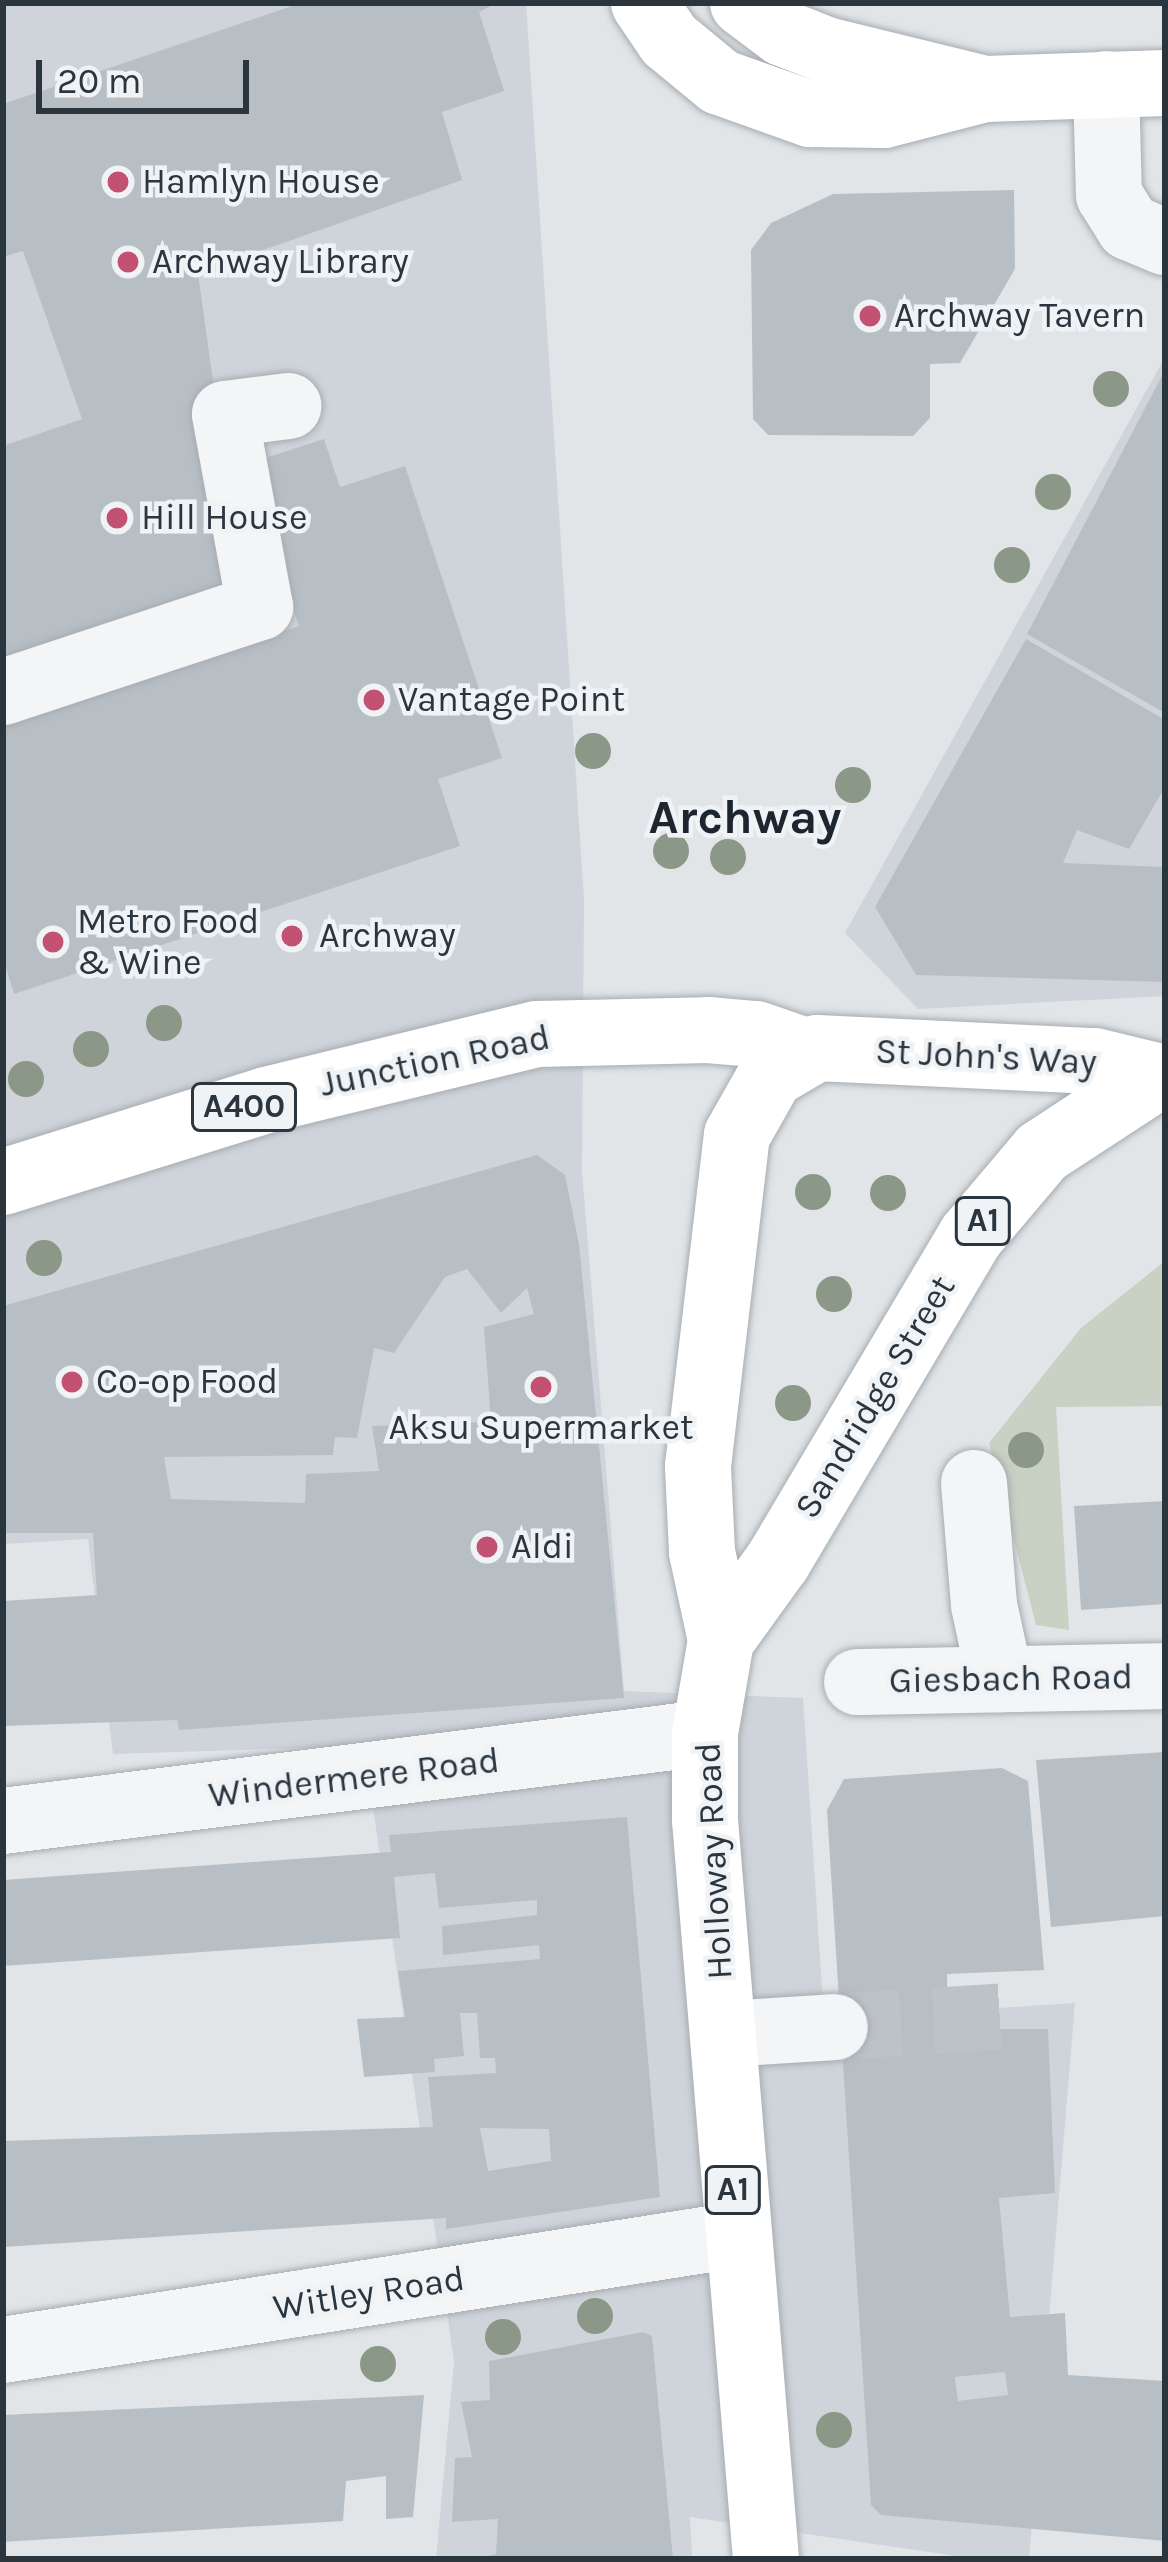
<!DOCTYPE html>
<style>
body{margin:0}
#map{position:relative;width:1168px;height:2562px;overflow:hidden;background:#e1e5e8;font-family:Karla,sans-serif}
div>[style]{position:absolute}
.built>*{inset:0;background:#cfd4da}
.green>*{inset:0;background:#c8d1c3}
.building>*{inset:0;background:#b8bfc4}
.minor-tunnel>*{height:66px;margin-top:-33px;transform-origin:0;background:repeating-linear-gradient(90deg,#bdc2c6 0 66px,transparent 0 99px)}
.roads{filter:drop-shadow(0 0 3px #a7adb2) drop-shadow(0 0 3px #a7adb2)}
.minor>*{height:66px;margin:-33px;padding:0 33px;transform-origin:33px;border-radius:33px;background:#f3f5f7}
.major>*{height:66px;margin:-33px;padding:0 33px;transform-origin:33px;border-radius:33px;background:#fff}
.highway>*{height:66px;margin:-33px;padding:0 33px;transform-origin:33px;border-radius:33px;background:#fff}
.trees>*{width:36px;height:36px;margin:-18px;border-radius:50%;background:#8b9888}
.dots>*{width:33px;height:33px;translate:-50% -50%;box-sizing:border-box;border:6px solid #f0f3f6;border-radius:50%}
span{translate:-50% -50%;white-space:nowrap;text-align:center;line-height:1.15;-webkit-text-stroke:9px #f0f3f6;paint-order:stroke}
.shield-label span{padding:3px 9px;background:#f0f3f6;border:3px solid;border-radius:9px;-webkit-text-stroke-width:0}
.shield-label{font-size:33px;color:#2b353e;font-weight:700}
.poi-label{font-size:36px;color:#2b353e}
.left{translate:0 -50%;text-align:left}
.street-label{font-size:36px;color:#2b353e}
.district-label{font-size:48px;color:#1d262f;font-weight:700}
.frame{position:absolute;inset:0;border:6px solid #2b353e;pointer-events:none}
.scale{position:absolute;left:36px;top:60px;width:213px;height:54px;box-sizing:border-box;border:6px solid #2b353e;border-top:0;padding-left:15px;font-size:36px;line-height:42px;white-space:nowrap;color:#2b353e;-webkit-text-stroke:9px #f0f3f6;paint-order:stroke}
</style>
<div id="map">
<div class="built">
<i style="clip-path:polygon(3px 3px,526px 3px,584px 900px,582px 1171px,624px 1691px,803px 1698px,824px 2019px,1075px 2003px,1029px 2559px,977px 2559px,690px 2517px,692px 2559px,436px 2559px,454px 2361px,364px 1746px,113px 1754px,88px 1539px,3px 1544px)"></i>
<i style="clip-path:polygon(1165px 357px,1165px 996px,918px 1009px,845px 933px)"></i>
</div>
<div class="green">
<i style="clip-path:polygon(1165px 1261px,1165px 1406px,1056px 1407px,1069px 1630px,1036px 1625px,989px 1443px,1081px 1328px)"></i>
</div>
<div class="building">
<i style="clip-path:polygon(301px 3px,497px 3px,479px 12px,504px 91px,442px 112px,462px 180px,198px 273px,242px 590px,3px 670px,3px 446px,82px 419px,23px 251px,3px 257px,3px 104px)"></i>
<i style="clip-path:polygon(1014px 190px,1015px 269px,960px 363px,930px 364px,930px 418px,913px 436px,768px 435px,753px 419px,751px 250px,771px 223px,833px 194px)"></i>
<i style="clip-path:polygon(1165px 370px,1165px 713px,1027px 634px)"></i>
<i style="clip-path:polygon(324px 439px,340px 487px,405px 466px,502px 758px,438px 779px,460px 846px,14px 994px,3px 958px,3px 723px,299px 626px,244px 465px)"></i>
<i style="clip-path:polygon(1026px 639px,1165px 720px,1165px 787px,1129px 849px,1077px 830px,1063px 863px,1165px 867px,1165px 982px,916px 975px,875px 907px)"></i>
<i style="clip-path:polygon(evenodd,537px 1155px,565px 1175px,579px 1244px,624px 1698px,179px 1730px,177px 1720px,3px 1726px,3px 1601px,97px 1595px,93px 1533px,3px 1533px,3px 1306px,537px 1155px,467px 1269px,501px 1313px,527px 1288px,534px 1314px,484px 1327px,491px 1422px,372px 1426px,379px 1471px,306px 1474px,305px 1503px,171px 1499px,164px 1457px,333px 1455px,335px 1437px,357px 1438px,374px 1348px,394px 1353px,445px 1277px,467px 1269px)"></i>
<i style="clip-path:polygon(1165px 1501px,1165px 1604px,1081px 1610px,1074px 1506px)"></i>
<i style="clip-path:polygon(1165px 1752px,1165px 1916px,1051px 1927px,1036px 1760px)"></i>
<i style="clip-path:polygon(evenodd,1002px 1768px,1028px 1781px,1044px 1970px,947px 1974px,948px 2029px,1048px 2029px,1055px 2193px,999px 2198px,1010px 2317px,1065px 2313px,1068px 2375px,1165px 2381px,1165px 2541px,881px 2515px,871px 2505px,827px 1810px,844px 1779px,1002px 1768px,1005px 2372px,1008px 2395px,958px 2401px,955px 2377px,1005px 2372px)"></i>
<i style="clip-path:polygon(evenodd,627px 1817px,660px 2197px,446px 2229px,446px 2218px,3px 2247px,3px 2141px,433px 2127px,428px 2077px,496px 2073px,495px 2058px,480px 2058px,477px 2013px,460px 2013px,464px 2056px,434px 2059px,435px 2072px,364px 2077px,357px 2019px,405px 2017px,398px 1971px,540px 1959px,539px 1945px,443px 1955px,442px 1926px,537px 1915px,537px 1900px,439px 1908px,435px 1873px,394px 1877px,400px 1938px,3px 1966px,3px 1880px,391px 1852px,389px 1835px,627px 1817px,480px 2128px,549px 2129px,551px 2161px,488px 2171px,480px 2128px)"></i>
<i style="clip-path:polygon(643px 2332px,652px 2336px,673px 2559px,476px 2559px,496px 2554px,498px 2519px,452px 2522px,455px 2458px,472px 2457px,461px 2402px,490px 2400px,489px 2361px)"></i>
<i style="clip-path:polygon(424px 2395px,413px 2517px,386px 2519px,386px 2476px,346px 2481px,343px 2521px,3px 2542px,3px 2415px)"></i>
</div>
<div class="minor-tunnel">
<i style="left:835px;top:2027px;width:175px;rotate:-3.6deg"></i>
</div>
<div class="roads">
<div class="minor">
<i style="left:1106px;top:84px;width:111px;rotate:88.5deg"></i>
<i style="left:1109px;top:195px;width:38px;rotate:58deg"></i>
<i style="left:1129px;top:227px;width:39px;rotate:23deg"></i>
<i style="left:3px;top:692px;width:271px;rotate:-18.3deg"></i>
<i style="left:260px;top:607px;width:196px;rotate:-100.3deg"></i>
<i style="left:225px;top:414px;width:64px;rotate:-7.2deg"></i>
<i style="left:974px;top:1483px;width:122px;rotate:85.3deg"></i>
<i style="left:984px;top:1605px;width:76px;rotate:77.8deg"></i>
<i style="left:857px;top:1682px;width:308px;rotate:-1.1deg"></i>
<i style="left:3px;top:1821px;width:707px;rotate:-7.15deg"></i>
<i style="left:725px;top:2034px;width:110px;rotate:-3.6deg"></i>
<i style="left:3px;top:2350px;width:742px;rotate:-8.92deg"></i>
</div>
<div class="major">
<i style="left:644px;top:3px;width:45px;rotate:56deg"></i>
<i style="left:669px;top:40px;width:66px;rotate:39.5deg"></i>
<i style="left:720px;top:82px;width:96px;rotate:19.6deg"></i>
<i style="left:810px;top:114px;width:74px;rotate:0.8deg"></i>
<i style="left:884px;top:115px;width:104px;rotate:-14.4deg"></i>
<i style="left:985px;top:89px;width:180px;rotate:-1.9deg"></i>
<i style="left:743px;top:3px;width:50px;rotate:36.9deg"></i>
<i style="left:783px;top:33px;width:46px;rotate:21.6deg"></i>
<i style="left:826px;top:50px;width:164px;rotate:13.8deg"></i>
<i style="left:3px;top:1182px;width:275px;rotate:-17.3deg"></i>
<i style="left:266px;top:1100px;width:279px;rotate:-13.7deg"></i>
<i style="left:537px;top:1034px;width:171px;rotate:-1.3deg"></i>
<i style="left:708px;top:1030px;width:48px;rotate:4.8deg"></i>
<i style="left:756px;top:1034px;width:52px;rotate:19.1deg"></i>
</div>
<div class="highway">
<i style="left:721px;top:1640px;width:97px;rotate:-54.2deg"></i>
<i style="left:778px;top:1561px;width:378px;rotate:-59.3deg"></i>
<i style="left:971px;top:1236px;width:110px;rotate:-49.8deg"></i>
<i style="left:1042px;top:1152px;width:135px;rotate:-33.2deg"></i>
<i style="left:766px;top:2559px;width:742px;rotate:-94.72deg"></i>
<i style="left:705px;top:1820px;width:87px;rotate:-90deg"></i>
<i style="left:705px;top:1733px;width:94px;rotate:-80.2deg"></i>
<i style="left:721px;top:1640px;width:90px;rotate:-102.2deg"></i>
<i style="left:702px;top:1552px;width:86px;rotate:-92.7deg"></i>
<i style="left:698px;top:1466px;width:333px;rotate:-83.3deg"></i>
<i style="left:737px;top:1135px;width:69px;rotate:-60.5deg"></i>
<i style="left:771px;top:1075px;width:53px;rotate:-30.4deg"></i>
<i style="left:817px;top:1048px;width:278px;rotate:2.7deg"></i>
<i style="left:1095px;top:1061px;width:72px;rotate:13.7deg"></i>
</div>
</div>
<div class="trees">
<i style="left:1111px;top:389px"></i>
<i style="left:1053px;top:492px"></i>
<i style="left:1012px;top:565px"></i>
<i style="left:593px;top:751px"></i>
<i style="left:853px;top:785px"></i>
<i style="left:671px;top:851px"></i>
<i style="left:728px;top:857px"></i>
<i style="left:164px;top:1023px"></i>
<i style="left:91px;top:1049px"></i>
<i style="left:26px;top:1079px"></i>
<i style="left:813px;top:1192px"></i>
<i style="left:888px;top:1193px"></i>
<i style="left:44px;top:1258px"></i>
<i style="left:834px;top:1294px"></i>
<i style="left:793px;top:1403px"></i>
<i style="left:1026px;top:1450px"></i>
<i style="left:595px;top:2316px"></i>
<i style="left:503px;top:2337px"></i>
<i style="left:378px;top:2364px"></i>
<i style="left:834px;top:2430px"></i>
</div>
<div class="dots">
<i style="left:118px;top:182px;background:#c25172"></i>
<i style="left:128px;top:262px;background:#c25172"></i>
<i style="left:870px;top:316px;background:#c25172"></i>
<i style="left:117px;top:518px;background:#c25172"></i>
<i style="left:374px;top:700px;background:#c25172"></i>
<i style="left:292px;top:936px;background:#c25172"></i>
<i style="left:53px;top:942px;background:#c25172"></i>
<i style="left:72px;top:1382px;background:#c25172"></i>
<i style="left:541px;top:1387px;background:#c25172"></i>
<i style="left:487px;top:1547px;background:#c25172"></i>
</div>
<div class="shield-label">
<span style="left:244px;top:1107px">A400</span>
<span style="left:983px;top:1221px">A1</span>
<span style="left:733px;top:2190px">A1</span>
</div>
<div class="poi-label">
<span class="left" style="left:142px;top:182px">Hamlyn House</span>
<span class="left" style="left:152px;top:262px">Archway Library</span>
<span class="left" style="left:894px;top:316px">Archway Tavern</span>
<span class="left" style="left:141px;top:518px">Hill House</span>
<span class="left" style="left:398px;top:700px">Vantage Point</span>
<span class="left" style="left:77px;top:942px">Metro Food<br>&amp; Wine</span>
<span class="left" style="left:319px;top:936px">Archway</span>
<span class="left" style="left:96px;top:1382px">Co-op Food</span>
<span style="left:541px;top:1428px">Aksu Supermarket</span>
<span class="left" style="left:511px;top:1547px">Aldi</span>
</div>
<div class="street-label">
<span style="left:986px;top:1057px;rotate:3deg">St John's Way</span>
<span style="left:435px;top:1061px;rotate:-12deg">Junction Road</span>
<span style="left:875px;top:1397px;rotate:-59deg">Sandridge Street</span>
<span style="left:1011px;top:1679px;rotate:-1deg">Giesbach Road</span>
<span style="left:354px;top:1778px;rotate:-7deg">Windermere Road</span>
<span style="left:714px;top:1861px;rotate:-93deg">Holloway Road</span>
<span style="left:369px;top:2293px;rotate:-9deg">Witley Road</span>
</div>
<div class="district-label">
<span style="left:745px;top:818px">Archway</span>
</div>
<div class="frame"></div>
<div class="scale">20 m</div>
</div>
